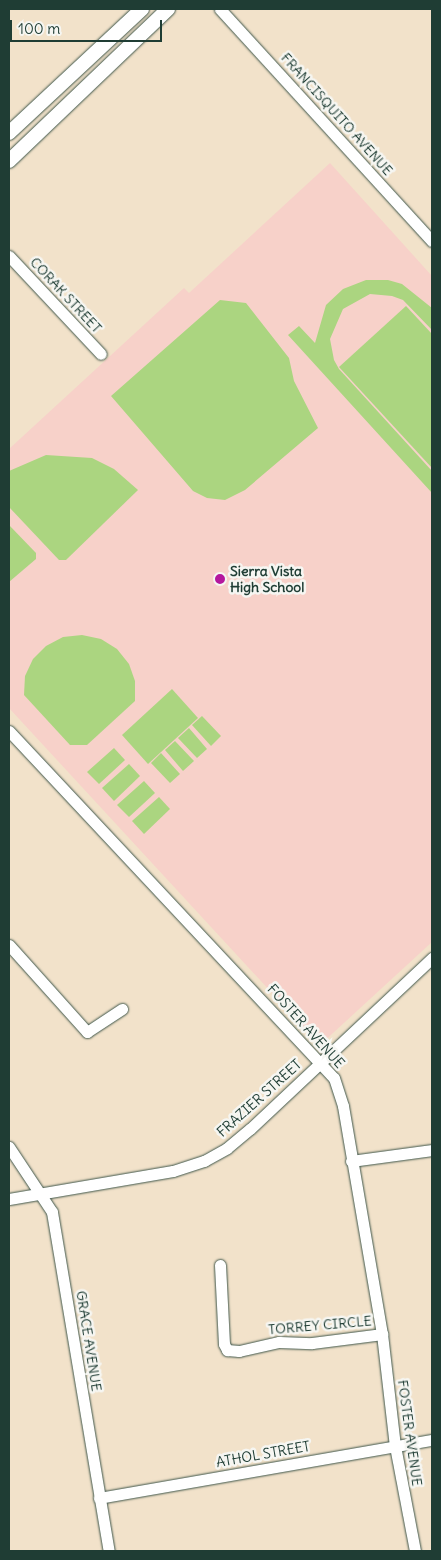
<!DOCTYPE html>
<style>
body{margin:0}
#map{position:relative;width:441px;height:1560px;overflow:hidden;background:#f2e2ca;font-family:Delius,sans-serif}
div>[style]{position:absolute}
.built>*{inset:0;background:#f7d1c9}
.green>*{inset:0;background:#abd580}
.roads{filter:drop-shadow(0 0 1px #3f564a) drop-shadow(0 0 1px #3f564a)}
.minor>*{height:11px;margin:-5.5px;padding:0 5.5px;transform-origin:5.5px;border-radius:5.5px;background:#fff}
.major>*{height:14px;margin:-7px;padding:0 7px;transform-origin:7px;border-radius:7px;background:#fff}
.dots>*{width:14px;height:14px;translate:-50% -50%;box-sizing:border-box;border:2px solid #f6f6f2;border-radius:50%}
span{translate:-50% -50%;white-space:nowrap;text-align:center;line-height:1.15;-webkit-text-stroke:5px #f6f6f2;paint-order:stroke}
.street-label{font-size:14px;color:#1f3d34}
.poi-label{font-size:14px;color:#1f3d34;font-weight:700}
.left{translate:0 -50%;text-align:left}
.frame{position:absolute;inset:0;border:10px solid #1f3d34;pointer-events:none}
.scale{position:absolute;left:10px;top:20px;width:152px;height:22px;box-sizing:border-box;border:2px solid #1f3d34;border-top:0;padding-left:6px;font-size:15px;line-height:18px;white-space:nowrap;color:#1f3d34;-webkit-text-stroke:4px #f6f6f2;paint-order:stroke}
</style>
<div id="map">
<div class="built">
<i style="clip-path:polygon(330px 163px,432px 276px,432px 942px,320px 1045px,9px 708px,9px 449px,184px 288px,189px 293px)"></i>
</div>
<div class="green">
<i style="clip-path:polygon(366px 280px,388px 280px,402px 284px,432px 308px,432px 330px,403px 300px,392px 296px,370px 294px,343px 309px,330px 339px,334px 360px,339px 369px,432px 471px,432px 493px,288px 335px,299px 326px,315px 343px,326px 305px,343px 289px)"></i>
<i style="clip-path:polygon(220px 300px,246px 303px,289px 358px,294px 381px,318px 428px,245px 490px,225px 500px,207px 498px,193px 491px,111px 396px)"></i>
<i style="clip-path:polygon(406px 306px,432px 334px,432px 468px,339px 367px)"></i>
<i style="clip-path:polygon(46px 455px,92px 458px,114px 469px,138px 490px,66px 560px,59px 560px,9px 507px,9px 471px)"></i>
<i style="clip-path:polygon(9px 525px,36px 553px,36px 559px,9px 582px)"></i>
<i style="clip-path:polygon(82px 635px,101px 639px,117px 649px,129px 664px,135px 681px,135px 701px,87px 745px,70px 745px,24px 695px,25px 676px,33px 659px,46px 646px,63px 637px)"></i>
<i style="clip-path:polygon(172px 689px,198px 718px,148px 764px,122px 735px)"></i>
<i style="clip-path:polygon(202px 716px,221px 736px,211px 746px,192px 725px)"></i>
<i style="clip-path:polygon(189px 728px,207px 749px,197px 758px,178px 738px)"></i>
<i style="clip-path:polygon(175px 741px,194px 761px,183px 771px,165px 750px)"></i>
<i style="clip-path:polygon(114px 748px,125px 760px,99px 784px,87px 772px)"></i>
<i style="clip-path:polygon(161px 753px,180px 774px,170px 783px,151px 763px)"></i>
<i style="clip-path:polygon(129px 764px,140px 776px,114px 801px,102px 788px)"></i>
<i style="clip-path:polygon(144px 781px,155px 793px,129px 817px,117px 805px)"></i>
<i style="clip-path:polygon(159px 797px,170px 809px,144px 834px,132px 821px)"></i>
</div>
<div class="roads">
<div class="minor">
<i style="left:220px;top:9px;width:314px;rotate:47.6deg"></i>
<i style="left:9px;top:256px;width:134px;rotate:46.8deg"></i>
<i style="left:9px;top:731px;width:475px;rotate:46.9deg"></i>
<i style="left:334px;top:1078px;width:29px;rotate:72deg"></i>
<i style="left:343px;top:1106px;width:231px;rotate:80.3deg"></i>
<i style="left:382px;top:1334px;width:113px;rotate:83.4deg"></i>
<i style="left:395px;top:1446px;width:107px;rotate:79.2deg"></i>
<i style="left:9px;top:945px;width:117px;rotate:48.1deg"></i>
<i style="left:87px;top:1032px;width:42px;rotate:-33.3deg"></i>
<i style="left:9px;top:1147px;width:78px;rotate:56.5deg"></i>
<i style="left:52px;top:1212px;width:344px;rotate:80.5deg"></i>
<i style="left:351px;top:1161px;width:82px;rotate:-7.7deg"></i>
<i style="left:9px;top:1199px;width:166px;rotate:-9.7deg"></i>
<i style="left:173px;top:1171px;width:33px;rotate:-18deg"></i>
<i style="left:204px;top:1161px;width:26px;rotate:-29deg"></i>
<i style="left:227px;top:1148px;width:30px;rotate:-40deg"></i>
<i style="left:250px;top:1129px;width:250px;rotate:-43.2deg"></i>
<i style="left:220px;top:1265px;width:79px;rotate:87.1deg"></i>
<i style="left:224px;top:1344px;width:7px;rotate:63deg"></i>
<i style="left:227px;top:1350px;width:12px;rotate:5deg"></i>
<i style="left:239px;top:1351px;width:41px;rotate:-12.7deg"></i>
<i style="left:279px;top:1342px;width:33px;rotate:2deg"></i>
<i style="left:312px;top:1343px;width:71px;rotate:-7.3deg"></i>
<i style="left:99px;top:1498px;width:338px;rotate:-9.9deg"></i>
</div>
<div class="major">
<i style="left:9px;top:133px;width:182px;rotate:-43deg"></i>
<i style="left:9px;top:161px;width:220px;rotate:-43.7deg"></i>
</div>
</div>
<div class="dots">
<i style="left:220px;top:579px;background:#b5179e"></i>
</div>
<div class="street-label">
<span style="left:337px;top:114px;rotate:48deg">FRANCISQUITO AVENUE</span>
<span style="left:66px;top:295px;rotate:47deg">CORAK STREET</span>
<span style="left:306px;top:1026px;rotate:48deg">FOSTER AVENUE</span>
<span style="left:259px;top:1098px;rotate:-42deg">FRAZIER STREET</span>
<span style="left:320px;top:1325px;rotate:-5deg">TORREY CIRCLE</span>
<span style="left:89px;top:1341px;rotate:81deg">GRACE AVENUE</span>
<span style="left:410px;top:1433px;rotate:82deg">FOSTER AVENUE</span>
<span style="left:263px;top:1454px;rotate:-10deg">ATHOL STREET</span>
</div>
<div class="poi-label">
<span class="left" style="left:230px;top:579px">Sierra Vista<br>High School</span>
</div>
<div class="frame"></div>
<div class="scale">100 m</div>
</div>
